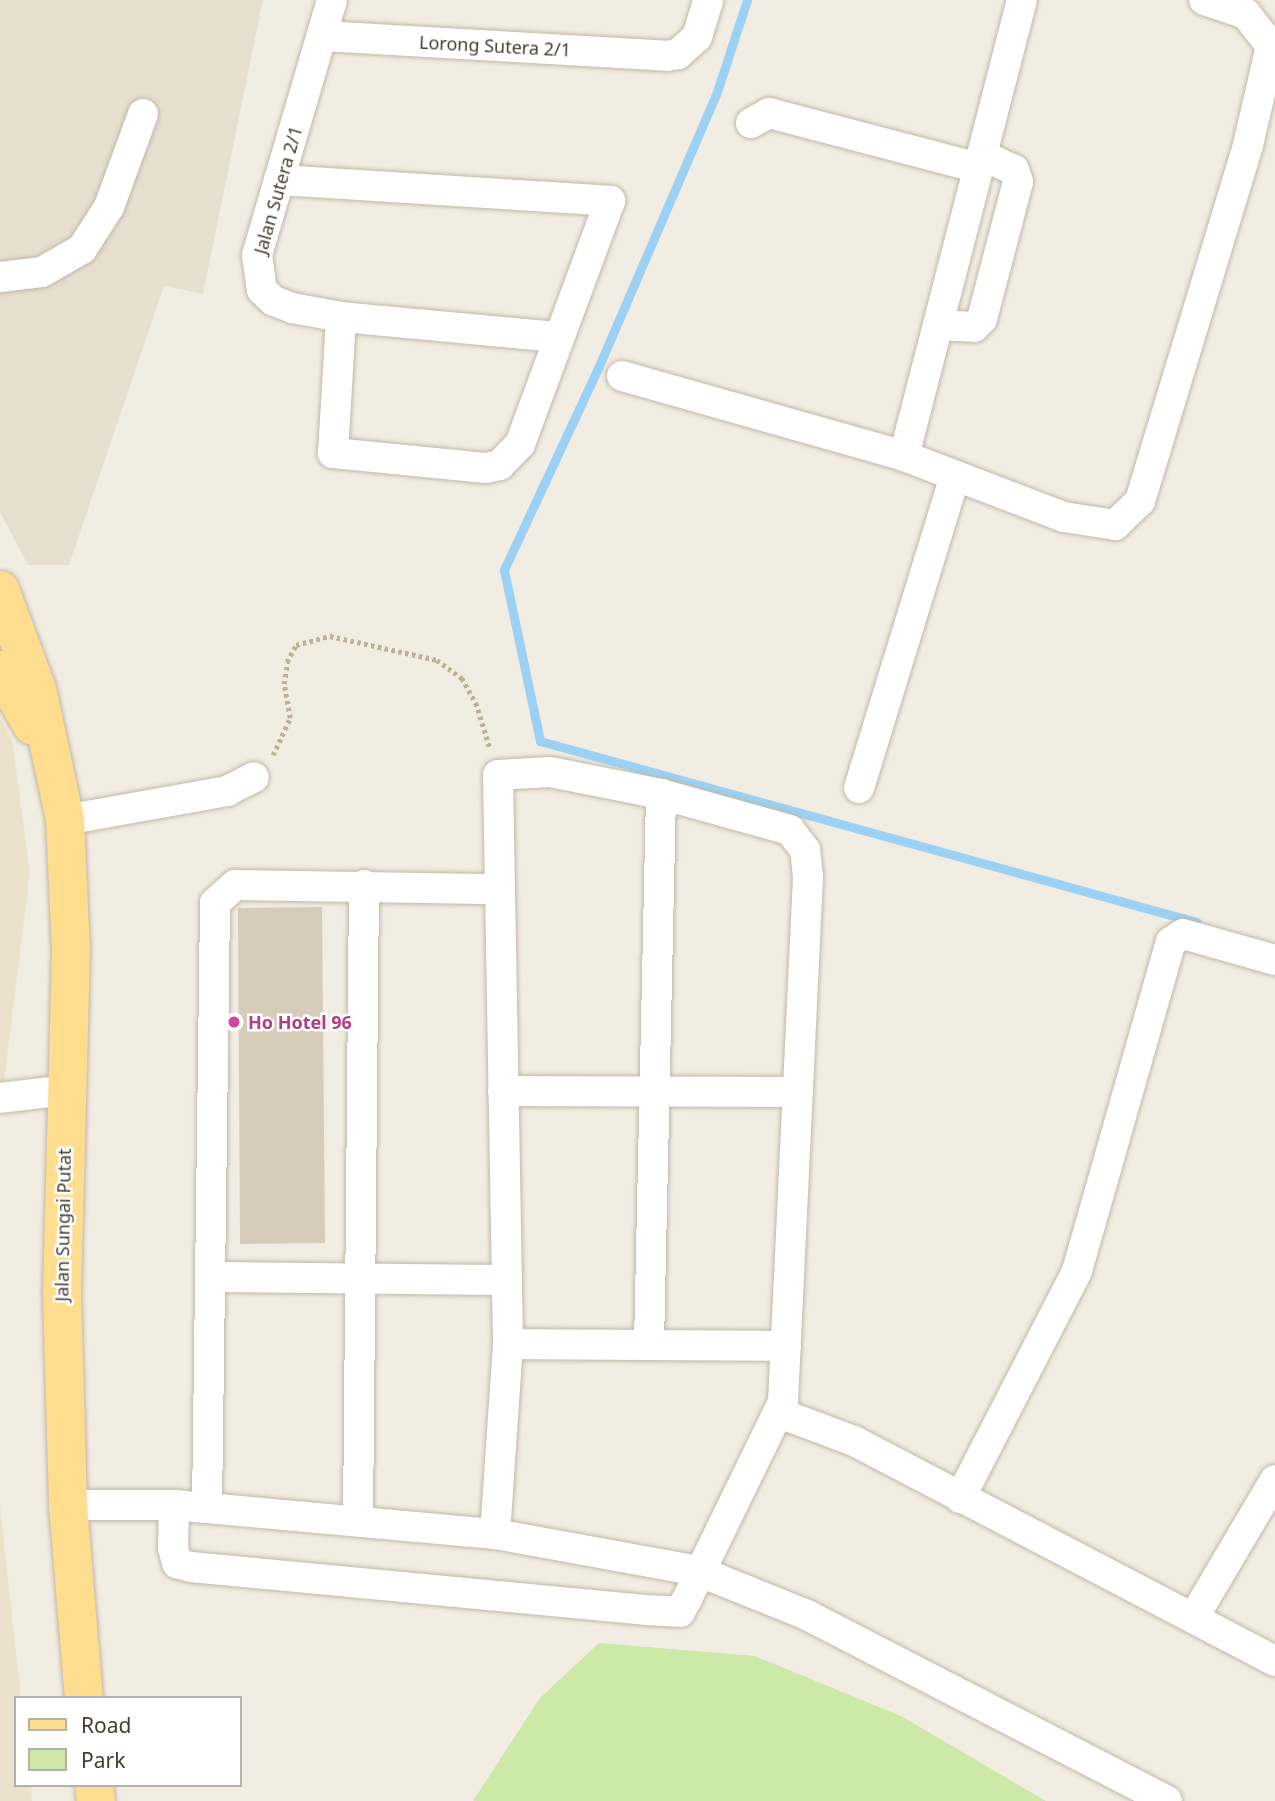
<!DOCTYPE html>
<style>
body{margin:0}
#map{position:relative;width:1275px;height:1801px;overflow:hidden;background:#f2ede2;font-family:"Noto Sans",sans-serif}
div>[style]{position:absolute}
.residential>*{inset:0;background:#e7dfd0}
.education>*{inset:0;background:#ece2cb}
.green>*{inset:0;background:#cde9a8}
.stream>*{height:9px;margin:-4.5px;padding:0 4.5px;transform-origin:4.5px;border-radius:4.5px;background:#9ad1f4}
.building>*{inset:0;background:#d7cbba}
.path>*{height:4.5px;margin-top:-2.25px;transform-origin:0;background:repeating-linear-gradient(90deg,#c0b095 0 3.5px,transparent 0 7px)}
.roads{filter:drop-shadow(0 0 2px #c1b8a8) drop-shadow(0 0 2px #c1b8a8)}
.minor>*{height:30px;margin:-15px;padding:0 15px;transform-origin:15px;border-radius:15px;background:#fff}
.major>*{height:38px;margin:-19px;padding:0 19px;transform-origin:19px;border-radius:19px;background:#ffdd8e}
.dots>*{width:19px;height:19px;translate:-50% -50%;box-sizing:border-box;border:4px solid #fff;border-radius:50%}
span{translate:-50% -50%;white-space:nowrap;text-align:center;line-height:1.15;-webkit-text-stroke:5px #fff;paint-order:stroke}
.street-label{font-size:18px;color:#443d32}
.hotel-label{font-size:18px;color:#b23c85;font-weight:700}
.left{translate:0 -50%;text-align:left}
.legend{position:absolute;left:14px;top:1696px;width:228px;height:91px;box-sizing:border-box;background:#fff;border:2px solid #b4b1ad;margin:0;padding:9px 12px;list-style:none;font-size:21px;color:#443d32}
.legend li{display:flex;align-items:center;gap:14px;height:35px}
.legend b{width:35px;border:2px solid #b4b1ad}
</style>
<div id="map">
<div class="residential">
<i style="clip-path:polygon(0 0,263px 0,203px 294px,164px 286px,69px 565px,28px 565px,0 512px)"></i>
</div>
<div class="education">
<i style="clip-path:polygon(0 718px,12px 740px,30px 872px,0 1115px)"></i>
<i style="clip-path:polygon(0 1505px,21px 1698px,16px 1698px,16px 1785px,31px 1785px,32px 1801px,0 1801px)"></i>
</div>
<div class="green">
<i style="clip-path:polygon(599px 1643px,755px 1656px,901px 1716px,1046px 1801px,473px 1801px,540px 1698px)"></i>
</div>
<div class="stream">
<i style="left:747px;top:0;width:97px;rotate:108.1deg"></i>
<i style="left:717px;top:92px;width:298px;rotate:113.3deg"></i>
<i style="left:599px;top:366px;width:225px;rotate:115deg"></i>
<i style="left:504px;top:570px;width:175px;rotate:78.1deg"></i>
<i style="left:540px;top:741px;width:681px;rotate:15.42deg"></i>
</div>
<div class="building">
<i style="clip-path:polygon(322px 907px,325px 1243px,240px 1244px,238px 908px)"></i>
</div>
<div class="path">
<i style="left:273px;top:755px;width:41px;rotate:-65.3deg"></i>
<i style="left:290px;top:718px;width:35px;rotate:-100deg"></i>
<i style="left:284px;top:684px;width:22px;rotate:-82deg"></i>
<i style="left:287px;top:662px;width:19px;rotate:-62deg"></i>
<i style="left:296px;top:645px;width:35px;rotate:-15deg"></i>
<i style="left:330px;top:636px;width:110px;rotate:12.6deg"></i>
<i style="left:437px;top:660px;width:31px;rotate:36deg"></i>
<i style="left:462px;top:678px;width:29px;rotate:61deg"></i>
<i style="left:476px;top:703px;width:47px;rotate:72.7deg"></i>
</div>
<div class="roads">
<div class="minor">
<i style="left:332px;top:0;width:266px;rotate:106.4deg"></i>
<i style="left:257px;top:255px;width:35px;rotate:82deg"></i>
<i style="left:262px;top:290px;width:16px;rotate:43deg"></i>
<i style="left:274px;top:301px;width:19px;rotate:21deg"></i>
<i style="left:292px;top:308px;width:50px;rotate:10.4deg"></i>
<i style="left:341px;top:317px;width:218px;rotate:5.3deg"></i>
<i style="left:323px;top:36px;width:344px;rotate:3.3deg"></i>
<i style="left:666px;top:56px;width:12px;rotate:-9deg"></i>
<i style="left:678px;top:54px;width:25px;rotate:-42deg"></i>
<i style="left:697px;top:37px;width:39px;rotate:-73deg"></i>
<i style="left:751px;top:123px;width:21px;rotate:-29deg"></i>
<i style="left:769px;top:113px;width:217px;rotate:14.7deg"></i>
<i style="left:279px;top:180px;width:332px;rotate:3.6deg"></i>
<i style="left:610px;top:201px;width:259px;rotate:110.3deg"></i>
<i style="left:520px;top:444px;width:29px;rotate:134deg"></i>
<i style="left:500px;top:465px;width:14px;rotate:168deg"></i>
<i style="left:486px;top:468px;width:154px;rotate:-174.4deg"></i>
<i style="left:333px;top:453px;width:136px;rotate:-86.6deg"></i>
<i style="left:0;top:277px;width:42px;rotate:-6.8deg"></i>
<i style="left:42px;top:272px;width:46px;rotate:-29.9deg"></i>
<i style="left:82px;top:249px;width:50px;rotate:-57.3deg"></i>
<i style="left:109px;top:207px;width:99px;rotate:-69.9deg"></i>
<i style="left:938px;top:325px;width:36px;rotate:3deg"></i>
<i style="left:974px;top:327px;width:11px;rotate:-45deg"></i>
<i style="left:982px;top:319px;width:142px;rotate:-75.3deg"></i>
<i style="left:1018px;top:182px;width:13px;rotate:-108deg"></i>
<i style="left:1014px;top:170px;width:35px;rotate:-155deg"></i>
<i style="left:622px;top:376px;width:293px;rotate:15.8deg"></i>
<i style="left:904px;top:456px;width:171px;rotate:20.9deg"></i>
<i style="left:1064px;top:517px;width:52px;rotate:8.9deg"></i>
<i style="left:1115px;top:525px;width:35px;rotate:-44deg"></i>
<i style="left:1140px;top:501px;width:372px;rotate:-73.1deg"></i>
<i style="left:1248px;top:145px;width:102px;rotate:-76.9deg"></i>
<i style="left:1271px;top:46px;width:41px;rotate:-128deg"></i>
<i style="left:1246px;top:14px;width:44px;rotate:-161.6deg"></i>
<i style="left:904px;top:456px;width:471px;rotate:-75.5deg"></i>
<i style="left:859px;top:788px;width:327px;rotate:-72.9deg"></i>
<i style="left:65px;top:820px;width:165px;rotate:-10.1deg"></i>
<i style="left:227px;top:791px;width:30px;rotate:-27deg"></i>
<i style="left:503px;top:1091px;width:295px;rotate:0.2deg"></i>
<i style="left:0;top:1098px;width:66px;rotate:-6.9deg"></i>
<i style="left:210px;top:1277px;width:297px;rotate:0.6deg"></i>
<i style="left:508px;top:1344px;width:278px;rotate:0.4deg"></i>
<i style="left:649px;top:1345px;width:551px;rotate:-88.75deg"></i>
<i style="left:779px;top:1413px;width:80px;rotate:20.5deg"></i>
<i style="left:854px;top:1441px;width:475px;rotate:27.6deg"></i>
<i style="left:960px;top:1498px;width:255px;rotate:-62.7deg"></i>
<i style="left:1077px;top:1271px;width:342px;rotate:-74.1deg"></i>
<i style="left:1171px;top:942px;width:14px;rotate:-34deg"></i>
<i style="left:1183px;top:934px;width:96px;rotate:15.8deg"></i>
<i style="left:68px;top:1505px;width:106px"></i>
<i style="left:174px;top:1505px;width:322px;rotate:5.2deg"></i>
<i style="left:495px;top:1534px;width:206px;rotate:10.3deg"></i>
<i style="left:698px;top:1571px;width:118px;rotate:22deg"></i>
<i style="left:807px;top:1615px;width:405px;rotate:27.3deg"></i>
<i style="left:174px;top:1505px;width:43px;rotate:91.3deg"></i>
<i style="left:173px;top:1548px;width:16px;rotate:75deg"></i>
<i style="left:177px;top:1563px;width:15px;rotate:16deg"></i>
<i style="left:191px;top:1567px;width:456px;rotate:5.4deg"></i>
<i style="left:645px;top:1610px;width:35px;rotate:3deg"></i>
<i style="left:680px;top:1612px;width:15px;rotate:-62deg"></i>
<i style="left:687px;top:1599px;width:219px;rotate:-64deg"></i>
<i style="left:783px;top:1402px;width:526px;rotate:-87.27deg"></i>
<i style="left:808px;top:877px;width:27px;rotate:-96deg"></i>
<i style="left:805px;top:850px;width:25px;rotate:-127deg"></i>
<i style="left:790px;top:830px;width:134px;rotate:-164.4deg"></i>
<i style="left:661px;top:794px;width:113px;rotate:-168.8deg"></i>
<i style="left:550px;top:772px;width:52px;rotate:176.7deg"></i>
<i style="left:498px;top:775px;width:569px;rotate:88.99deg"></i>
<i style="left:508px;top:1344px;width:190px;rotate:93.9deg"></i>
<i style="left:207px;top:1508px;width:605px;rotate:-89.24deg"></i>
<i style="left:215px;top:903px;width:27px;rotate:-42deg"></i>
<i style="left:235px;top:885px;width:265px;rotate:0.9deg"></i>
<i style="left:358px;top:1521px;width:636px;rotate:-89.46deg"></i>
<i style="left:1194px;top:1617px;width:159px;rotate:-59.4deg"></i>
</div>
<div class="major">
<i style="left:0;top:590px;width:106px;rotate:69.5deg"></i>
<i style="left:37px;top:689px;width:134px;rotate:77.9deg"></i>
<i style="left:65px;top:820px;width:130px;rotate:87.4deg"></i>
<i style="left:71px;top:950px;width:342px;rotate:91.5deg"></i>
<i style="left:62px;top:1292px;width:213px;rotate:88.4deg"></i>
<i style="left:68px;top:1505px;width:194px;rotate:85.3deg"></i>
<i style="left:0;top:670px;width:64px;rotate:59.8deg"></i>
<i style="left:94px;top:1785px;width:16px;rotate:83deg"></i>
</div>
</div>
<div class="dots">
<i style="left:234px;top:1022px;background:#d1479c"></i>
</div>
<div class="street-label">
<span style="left:495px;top:46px;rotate:3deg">Lorong Sutera 2/1</span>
<span style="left:278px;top:190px;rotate:-74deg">Jalan Sutera 2/1</span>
<span style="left:63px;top:1225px;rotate:-89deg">Jalan Sungai Putat</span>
</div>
<div class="hotel-label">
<span class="left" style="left:248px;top:1022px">Ho Hotel 96</span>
</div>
<ul class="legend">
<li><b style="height:9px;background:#ffdd8e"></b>Road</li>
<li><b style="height:19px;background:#cde9a8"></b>Park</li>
</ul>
</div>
